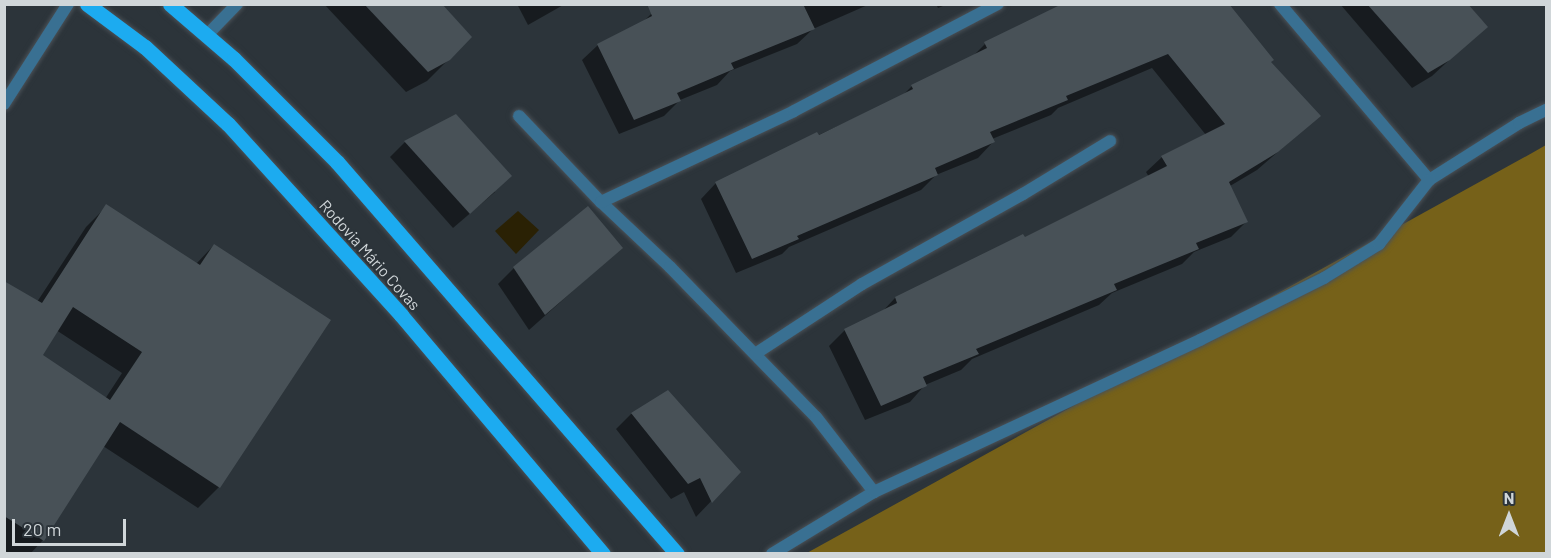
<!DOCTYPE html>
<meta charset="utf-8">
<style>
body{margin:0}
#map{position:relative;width:1551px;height:558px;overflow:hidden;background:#2c343a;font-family:Barlow,sans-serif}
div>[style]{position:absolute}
.forest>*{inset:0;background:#766119}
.water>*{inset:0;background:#2a2104}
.shadow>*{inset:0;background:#0007}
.building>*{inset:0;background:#485157}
.roads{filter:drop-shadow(0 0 2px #4a5157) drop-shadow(0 0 2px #4a5157)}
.street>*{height:12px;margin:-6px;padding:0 6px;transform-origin:6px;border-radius:6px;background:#397092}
.primary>*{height:15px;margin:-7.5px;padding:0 7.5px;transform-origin:7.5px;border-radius:7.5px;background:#1cabf0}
span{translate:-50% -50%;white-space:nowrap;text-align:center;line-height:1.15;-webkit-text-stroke:4.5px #2c343a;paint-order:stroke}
.street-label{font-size:16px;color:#d0d6d9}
.frame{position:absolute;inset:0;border:6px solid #d0d6d9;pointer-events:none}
.north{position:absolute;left:1479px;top:486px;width:60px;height:60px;-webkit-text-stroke:4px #2c343a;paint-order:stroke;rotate:0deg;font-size:16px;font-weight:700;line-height:24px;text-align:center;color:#d0d6d9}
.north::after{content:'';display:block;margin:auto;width:21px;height:27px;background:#d0d6d9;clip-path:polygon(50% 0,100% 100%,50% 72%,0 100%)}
.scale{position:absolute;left:12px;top:519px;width:114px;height:27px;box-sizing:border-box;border:3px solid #d0d6d9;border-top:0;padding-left:8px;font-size:18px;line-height:21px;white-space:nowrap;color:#d0d6d9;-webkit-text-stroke:4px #2c343a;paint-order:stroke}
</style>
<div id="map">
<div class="forest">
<i style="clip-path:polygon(1546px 145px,1546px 553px,805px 554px,1532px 153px)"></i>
</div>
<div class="water">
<i style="clip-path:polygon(518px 211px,539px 230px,516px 254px,495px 231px)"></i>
</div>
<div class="shadow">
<i style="clip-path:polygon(324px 4px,440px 4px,449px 59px,427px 81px,406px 92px)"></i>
<i style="clip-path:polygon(517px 4px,565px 4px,528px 25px)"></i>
<i style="clip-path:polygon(670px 4px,870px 4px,813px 29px,797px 44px,730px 71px,717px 85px,680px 100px,664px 116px,619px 134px,582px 60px,598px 45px,643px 22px,652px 13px)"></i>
<i style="clip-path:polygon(936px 4px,948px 4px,938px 8px)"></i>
<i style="clip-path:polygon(1065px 4px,1270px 62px,1319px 116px,1257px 170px,1230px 186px,1247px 221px,1231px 237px,1194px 252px,1182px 264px,1112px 293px,1099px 305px,972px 359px,961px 370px,925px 385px,910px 402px,865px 420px,829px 346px,845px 330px,881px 313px,895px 298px,1024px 239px,1149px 177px,1146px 172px,1162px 157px,1206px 135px,1152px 68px,1058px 108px,1051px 115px,992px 139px,993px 142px,978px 158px,936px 175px,921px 190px,789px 247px,782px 254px,736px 273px,701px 199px,716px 183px,902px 96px,912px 86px,972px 57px,985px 44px)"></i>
<i style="clip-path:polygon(1340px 4px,1468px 4px,1486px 26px,1432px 76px,1412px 88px)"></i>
<i style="clip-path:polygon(405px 142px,495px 192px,453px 228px,390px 157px)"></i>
<i style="clip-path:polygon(evenodd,107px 206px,196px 264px,214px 245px,219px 487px,198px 508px,103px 446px,43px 540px,30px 554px,10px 554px,4px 550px,4px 282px,37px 302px,86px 227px,107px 206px,56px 330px,122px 373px,105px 399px,40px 355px,56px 330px)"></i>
<i style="clip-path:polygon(621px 248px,529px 330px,498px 284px,514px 268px)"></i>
<i style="clip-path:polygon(668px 391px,739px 472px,696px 517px,684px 492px,671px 499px,616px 429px,631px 414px)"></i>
</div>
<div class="building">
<i style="clip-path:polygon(364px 4px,442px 4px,472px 37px,450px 60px,428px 72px)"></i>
<i style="clip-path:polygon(647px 4px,803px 4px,815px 29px,731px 63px,734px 69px,677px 93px,681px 101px,634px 120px,597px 44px,652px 16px)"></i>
<i style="clip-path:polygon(1062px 4px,1229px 4px,1274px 60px,1271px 62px,1321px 116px,1278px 152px,1229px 182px,1248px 222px,1196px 243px,1199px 249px,1114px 284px,1117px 290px,976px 349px,979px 354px,923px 377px,927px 386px,881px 406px,844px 329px,897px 303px,895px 297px,1023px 234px,1025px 237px,1167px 166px,1161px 156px,1225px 124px,1168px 54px,1066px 96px,1068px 100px,990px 132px,995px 142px,935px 168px,938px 175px,797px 236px,799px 239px,752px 259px,715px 182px,817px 132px,819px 135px,913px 89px,911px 85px,987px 48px,984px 42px)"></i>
<i style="clip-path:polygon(1367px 4px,1468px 4px,1488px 27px,1450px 60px,1428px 73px)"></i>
<i style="clip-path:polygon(456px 114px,512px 176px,470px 214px,404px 141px)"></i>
<i style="clip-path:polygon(evenodd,106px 204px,200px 265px,214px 244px,331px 320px,220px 488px,120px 422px,44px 541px,4px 516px,4px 281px,42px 303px,106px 204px,73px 307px,142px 352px,110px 400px,43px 355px,73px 307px)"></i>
<i style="clip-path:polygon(588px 206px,623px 248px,545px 315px,513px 267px)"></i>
<i style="clip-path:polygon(668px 390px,741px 472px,712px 503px,700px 478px,688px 484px,631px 413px)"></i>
</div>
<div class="roads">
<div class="street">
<i style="left:1280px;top:4px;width:231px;rotate:49.7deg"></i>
<i style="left:1429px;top:180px;width:107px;rotate:-32.3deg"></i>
<i style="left:1519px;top:123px;width:30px;rotate:-26deg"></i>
<i style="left:207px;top:35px;width:43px;rotate:-45.9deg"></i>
<i style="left:4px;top:104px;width:119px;rotate:-57.4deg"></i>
<i style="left:519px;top:116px;width:119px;rotate:46.4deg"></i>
<i style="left:601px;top:202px;width:95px;rotate:43.3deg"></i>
<i style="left:670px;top:267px;width:209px;rotate:45.8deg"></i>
<i style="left:816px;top:417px;width:95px;rotate:52.3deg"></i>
<i style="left:601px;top:202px;width:213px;rotate:-25.2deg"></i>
<i style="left:794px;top:111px;width:230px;rotate:-27.7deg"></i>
<i style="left:755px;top:354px;width:128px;rotate:-33.2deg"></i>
<i style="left:862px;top:284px;width:184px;rotate:-29.2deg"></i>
<i style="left:1023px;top:194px;width:102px;rotate:-31.3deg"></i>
<i style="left:772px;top:554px;width:119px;rotate:-31.3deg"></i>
<i style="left:874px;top:492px;width:360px;rotate:-25deg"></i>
<i style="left:1200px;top:340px;width:139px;rotate:-26.6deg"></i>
<i style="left:1324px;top:278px;width:65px;rotate:-31.7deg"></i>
<i style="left:1379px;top:244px;width:81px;rotate:-52deg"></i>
</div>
<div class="primary">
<i style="left:87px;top:4px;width:72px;rotate:36.6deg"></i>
<i style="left:145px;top:47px;width:113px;rotate:42.9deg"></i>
<i style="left:228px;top:124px;width:258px;rotate:47.8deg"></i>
<i style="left:401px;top:315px;width:313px;rotate:49.8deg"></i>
<i style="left:170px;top:4px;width:84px;rotate:40.7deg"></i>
<i style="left:234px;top:59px;width:146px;rotate:45deg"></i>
<i style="left:337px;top:162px;width:519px;rotate:49.06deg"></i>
</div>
</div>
<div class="street-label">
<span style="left:370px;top:255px;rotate:48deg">Rodovia Mário Covas</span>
</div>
<div class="frame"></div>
<div class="north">N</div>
<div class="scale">20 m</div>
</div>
